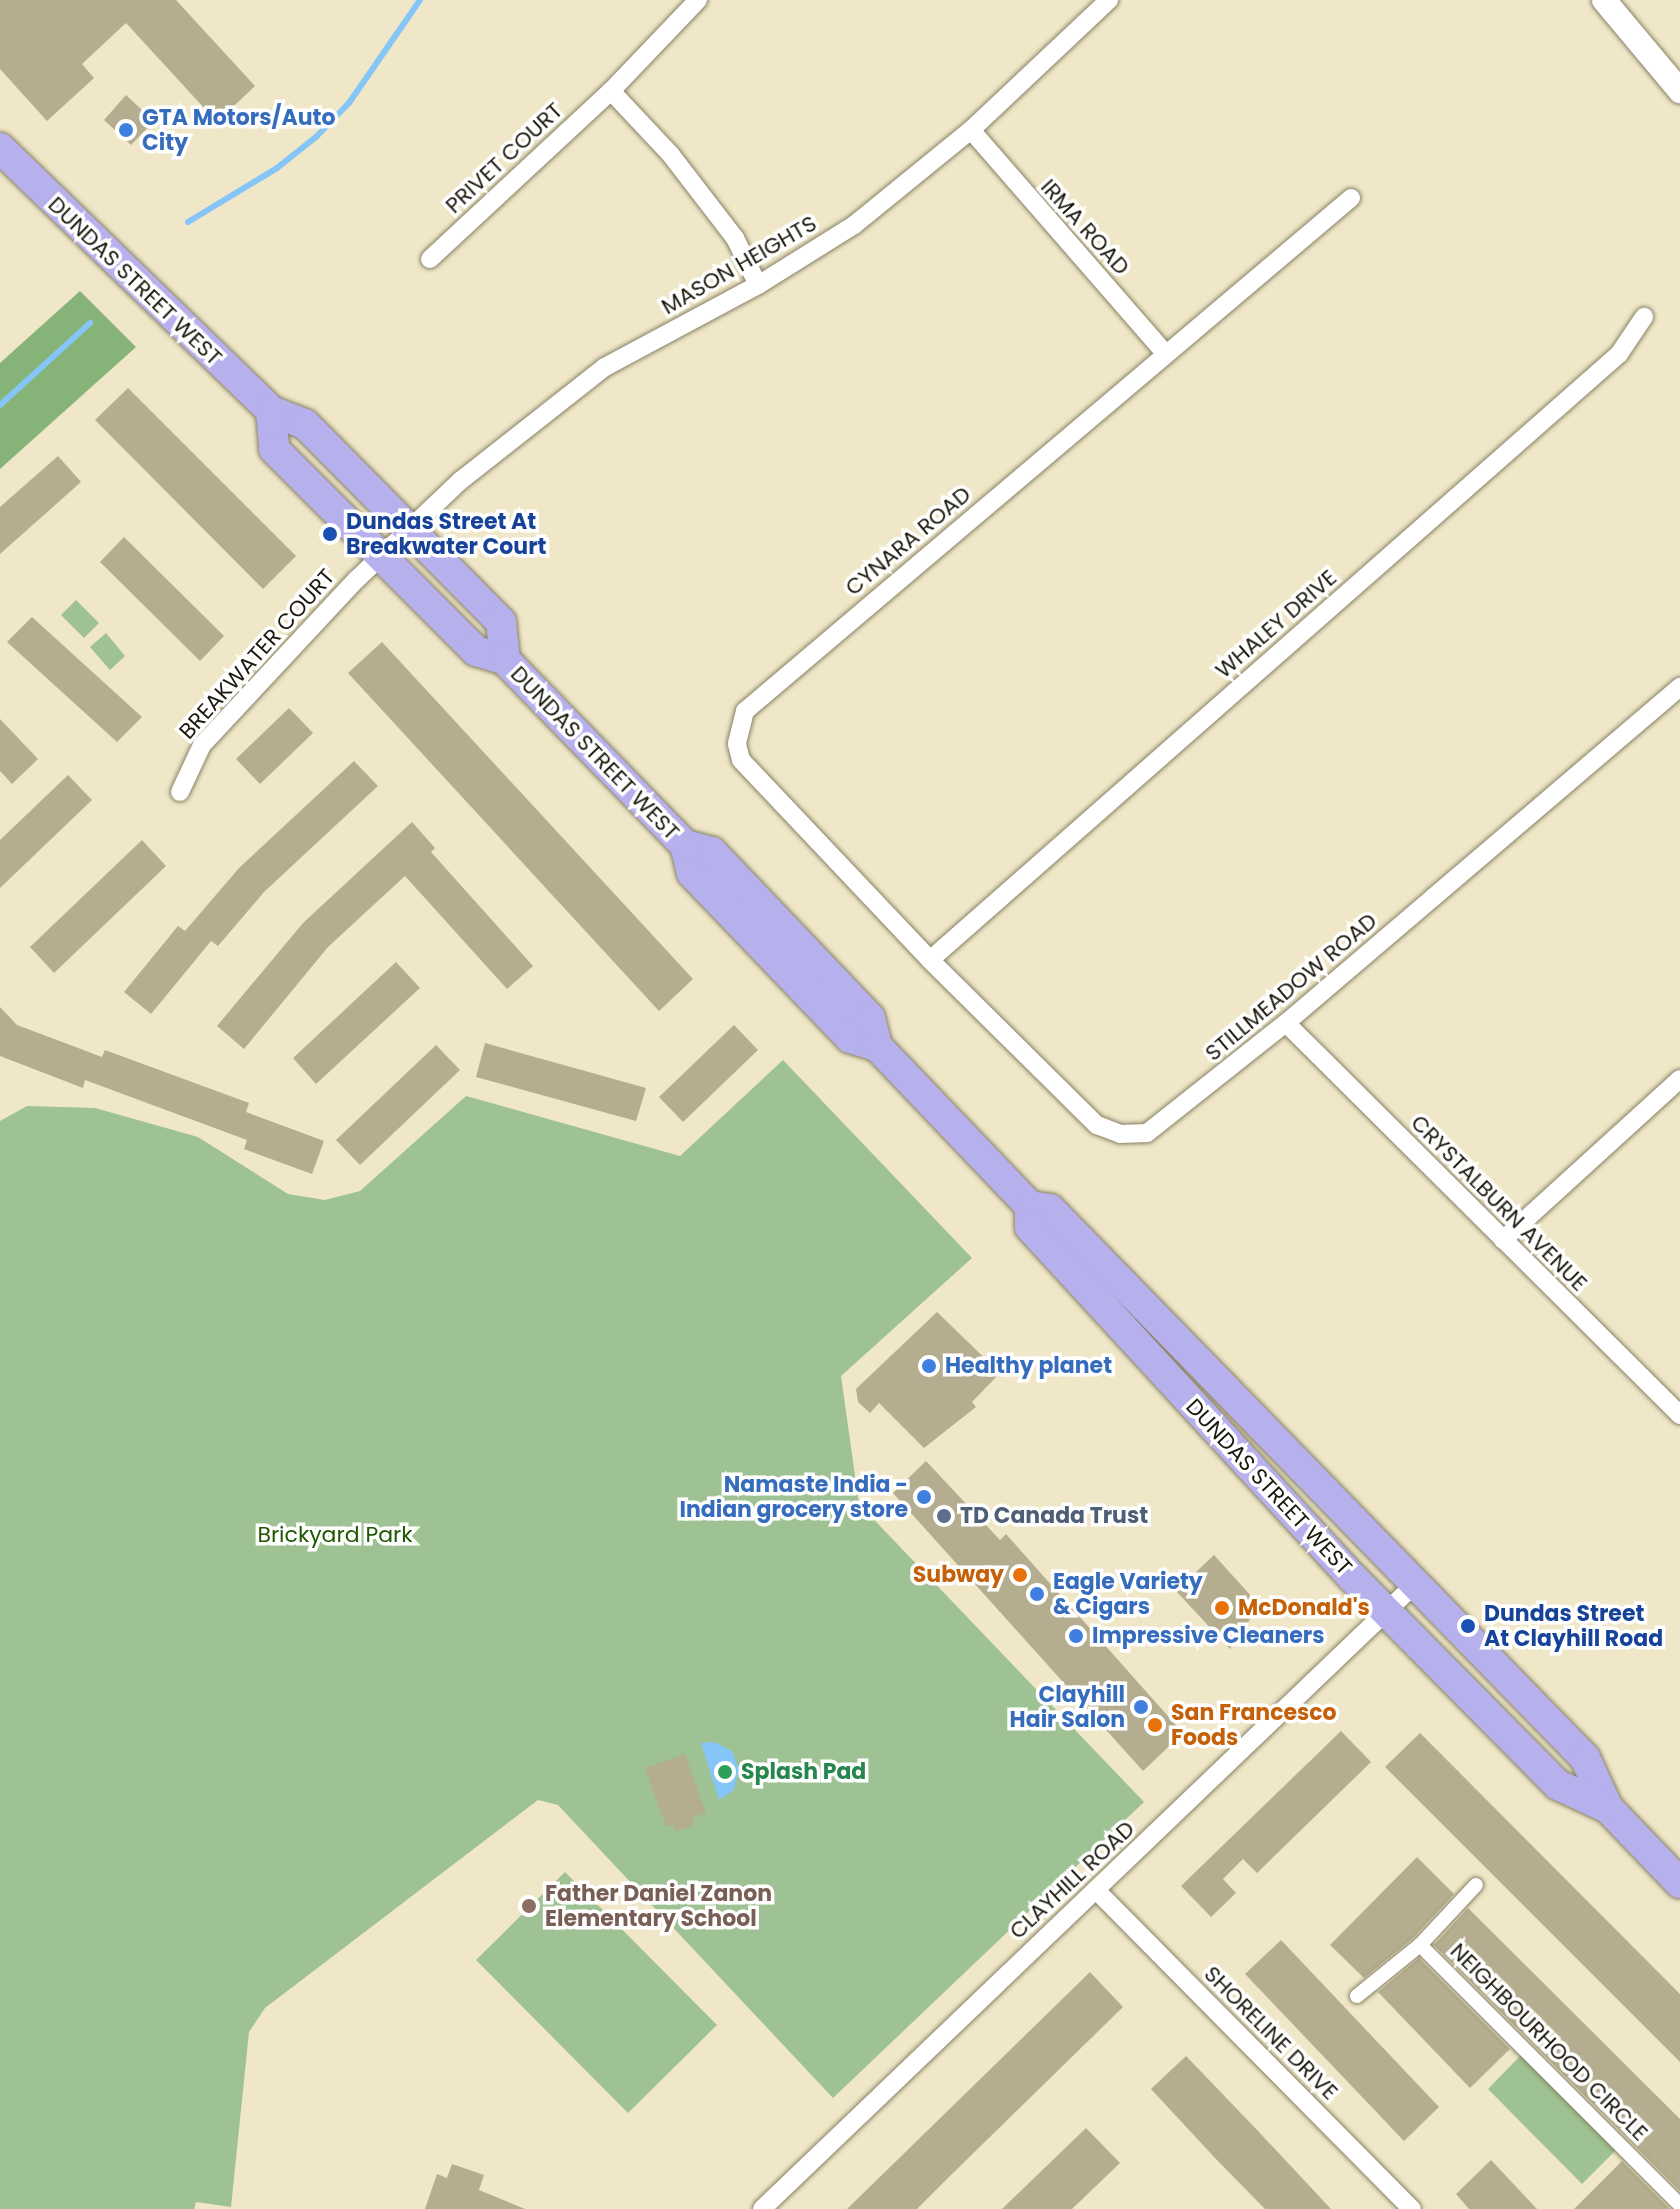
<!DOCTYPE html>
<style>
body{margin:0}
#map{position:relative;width:1680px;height:2209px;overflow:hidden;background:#efe7c8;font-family:Poppins,sans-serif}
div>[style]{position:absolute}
.green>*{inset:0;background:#9ec293}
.forest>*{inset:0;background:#86b377}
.water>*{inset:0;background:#85c5f7}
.stream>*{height:6px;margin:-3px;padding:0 3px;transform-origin:3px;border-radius:3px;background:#85c5f7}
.building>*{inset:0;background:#b5ad8f}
.roads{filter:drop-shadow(0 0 2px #898165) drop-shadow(0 0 2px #898165)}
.pedestrian>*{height:14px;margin:-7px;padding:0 7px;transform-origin:7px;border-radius:7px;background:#fff}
.minor>*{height:18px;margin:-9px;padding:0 9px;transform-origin:9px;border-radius:9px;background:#fff}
.tertiary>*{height:24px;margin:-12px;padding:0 12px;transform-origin:12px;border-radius:12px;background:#fff}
.primary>*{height:30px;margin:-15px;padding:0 15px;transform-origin:15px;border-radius:15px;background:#b6b0ed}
.dots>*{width:22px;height:22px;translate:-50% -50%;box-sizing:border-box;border:4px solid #fff;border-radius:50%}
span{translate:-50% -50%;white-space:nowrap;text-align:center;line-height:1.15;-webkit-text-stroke:7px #fff;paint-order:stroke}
.shop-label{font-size:22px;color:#366cbe;font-weight:700}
.left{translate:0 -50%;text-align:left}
.right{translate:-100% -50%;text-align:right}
.street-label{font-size:22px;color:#1b180d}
.transit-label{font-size:22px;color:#164399;font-weight:700}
.service-label{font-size:22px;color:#4e5e75;font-weight:700}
.park-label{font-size:22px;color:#1f5800}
.food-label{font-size:22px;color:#c56008;font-weight:700}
.leisure-label{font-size:22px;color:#27864d;font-weight:700}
.education-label{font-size:22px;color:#785e54;font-weight:700}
</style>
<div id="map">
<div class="green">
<i style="clip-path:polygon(76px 600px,99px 623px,84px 638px,61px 615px)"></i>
<i style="clip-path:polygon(106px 633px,125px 656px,110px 670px,90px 647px)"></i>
<i style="clip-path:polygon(783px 1060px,972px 1258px,841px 1376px,859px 1504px,1144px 1802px,833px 2098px,558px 1805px,538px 1800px,265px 2008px,249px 2032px,231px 2207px,196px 2202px,194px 2209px,0 2209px,0 1121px,27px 1106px,95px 1108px,198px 1137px,288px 1194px,325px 1200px,360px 1191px,466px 1096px,680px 1156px)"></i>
<i style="clip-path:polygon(565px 1872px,717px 2025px,628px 2113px,476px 1960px)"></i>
<i style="clip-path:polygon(1521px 2055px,1616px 2150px,1582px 2184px,1488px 2089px)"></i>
</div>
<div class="forest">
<i style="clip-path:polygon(80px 291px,136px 347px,0 469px,0 363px)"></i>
</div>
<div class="water">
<i style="clip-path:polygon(714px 1742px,732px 1751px,739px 1769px,734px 1790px,719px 1800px,701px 1743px)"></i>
</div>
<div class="stream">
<i style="left:188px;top:222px;width:104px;rotate:-31.2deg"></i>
<i style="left:277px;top:168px;width:50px;rotate:-38.5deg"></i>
<i style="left:316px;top:137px;width:47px;rotate:-45.9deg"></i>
<i style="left:349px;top:103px;width:125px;rotate:-55.4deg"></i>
<i style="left:0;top:405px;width:122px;rotate:-42.3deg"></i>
</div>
<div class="building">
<i style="clip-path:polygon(0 0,176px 0,255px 86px,217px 122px,126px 23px,82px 64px,94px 78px,47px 121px,0 69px)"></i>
<i style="clip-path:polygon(126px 95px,154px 121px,131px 145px,104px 120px)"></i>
<i style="clip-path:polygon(128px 388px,296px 556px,263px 589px,95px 420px)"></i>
<i style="clip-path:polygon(58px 456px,81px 482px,0 554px,0 507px)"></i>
<i style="clip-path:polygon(124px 537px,224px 636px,200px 661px,100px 562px)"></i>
<i style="clip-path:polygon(32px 617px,142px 717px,117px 742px,7px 642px)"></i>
<i style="clip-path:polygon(382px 642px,693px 979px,659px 1011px,348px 673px)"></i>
<i style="clip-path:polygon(289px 708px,313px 733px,260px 784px,236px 759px)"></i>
<i style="clip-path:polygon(0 719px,38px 759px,12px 784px,0 771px)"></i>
<i style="clip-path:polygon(354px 761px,378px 786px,264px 892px,218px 946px,211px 941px,151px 1014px,124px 992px,178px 926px,185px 931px,239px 868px)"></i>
<i style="clip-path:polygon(68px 775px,92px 800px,0 888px,0 840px)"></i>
<i style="clip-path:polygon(412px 822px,435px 848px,431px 852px,533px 966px,507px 989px,405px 876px,328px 947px,244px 1049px,217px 1026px,303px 923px)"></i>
<i style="clip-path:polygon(142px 840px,166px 866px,54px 973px,30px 947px)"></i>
<i style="clip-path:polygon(396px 962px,420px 988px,316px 1084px,293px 1058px)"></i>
<i style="clip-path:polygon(0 1007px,17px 1025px,102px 1057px,105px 1050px,249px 1103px,246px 1112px,324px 1141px,312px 1174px,244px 1149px,247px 1140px,85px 1080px,83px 1088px,0 1056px)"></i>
<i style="clip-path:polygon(734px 1025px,758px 1050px,683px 1122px,659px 1097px)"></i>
<i style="clip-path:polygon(485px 1043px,646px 1088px,636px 1121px,476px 1077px)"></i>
<i style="clip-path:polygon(436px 1045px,460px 1070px,360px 1165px,336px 1140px)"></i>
<i style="clip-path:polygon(937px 1312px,1000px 1373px,972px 1402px,976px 1407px,924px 1448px,879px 1403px,870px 1413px,858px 1402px,856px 1389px)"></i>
<i style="clip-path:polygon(926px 1461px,1000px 1540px,1006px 1534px,1183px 1733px,1143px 1771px,893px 1493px)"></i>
<i style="clip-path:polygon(1214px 1555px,1252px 1597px,1251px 1618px,1230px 1649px,1176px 1591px)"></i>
<i style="clip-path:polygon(1341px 1731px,1371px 1762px,1257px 1873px,1243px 1859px,1223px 1879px,1236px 1893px,1211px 1917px,1181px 1886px)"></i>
<i style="clip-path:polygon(1420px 1733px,1680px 1994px,1680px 2062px,1385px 1767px)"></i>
<i style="clip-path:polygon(685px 1754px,706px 1813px,692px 1818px,694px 1825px,675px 1832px,673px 1824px,666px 1827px,645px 1768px)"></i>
<i style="clip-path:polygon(1417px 1857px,1454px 1894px,1413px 1938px,1364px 1978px,1330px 1945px)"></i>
<i style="clip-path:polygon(1468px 1908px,1680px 2119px,1680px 2191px,1434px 1945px)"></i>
<i style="clip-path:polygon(1281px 1940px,1439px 2107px,1404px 2141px,1245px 1974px)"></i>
<i style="clip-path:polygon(1419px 1958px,1510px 2049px,1470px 2088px,1378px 1992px)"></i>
<i style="clip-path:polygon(1090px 1972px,1123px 2007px,950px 2176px,917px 2209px,847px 2209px)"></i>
<i style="clip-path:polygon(1186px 2056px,1258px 2131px,1331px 2209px,1265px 2209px,1215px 2158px,1151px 2089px)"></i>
<i style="clip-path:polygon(1086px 2128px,1120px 2163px,1072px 2209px,1002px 2209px)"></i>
<i style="clip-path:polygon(1491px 2160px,1537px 2209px,1469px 2209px,1456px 2194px)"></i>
<i style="clip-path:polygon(1622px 2161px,1670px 2209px,1574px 2209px)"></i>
<i style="clip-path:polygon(452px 2164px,484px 2175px,479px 2190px,525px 2209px,425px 2209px,437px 2174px,447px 2178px)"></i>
</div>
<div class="roads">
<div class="pedestrian">
<i style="left:1420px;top:1945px;width:368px;rotate:45deg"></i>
<i style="left:1357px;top:1996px;width:81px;rotate:-39deg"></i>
<i style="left:1420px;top:1945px;width:82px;rotate:-47deg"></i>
</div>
<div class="minor">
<i style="left:611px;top:91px;width:88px;rotate:46.8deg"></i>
<i style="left:671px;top:155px;width:105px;rotate:52.4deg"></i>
<i style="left:735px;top:238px;width:52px;rotate:63.9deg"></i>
<i style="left:971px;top:130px;width:297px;rotate:49deg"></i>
<i style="left:1351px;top:198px;width:794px;rotate:139.75deg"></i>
<i style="left:745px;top:711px;width:34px;rotate:104deg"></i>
<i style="left:737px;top:744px;width:16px;rotate:76deg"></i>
<i style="left:741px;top:760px;width:275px;rotate:46.6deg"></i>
<i style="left:930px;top:960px;width:235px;rotate:44.7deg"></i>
<i style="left:1097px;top:1125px;width:25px;rotate:21deg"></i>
<i style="left:1120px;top:1134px;width:27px;rotate:-2deg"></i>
<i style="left:1147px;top:1133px;width:177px;rotate:-38.4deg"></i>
<i style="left:1286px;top:1023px;width:518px;rotate:-40.46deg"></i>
<i style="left:430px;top:259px;width:247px;rotate:-42.9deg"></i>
<i style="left:611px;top:91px;width:126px;rotate:-46.3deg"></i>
<i style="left:180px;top:792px;width:52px;rotate:-64.9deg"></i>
<i style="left:202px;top:745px;width:226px;rotate:-47deg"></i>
<i style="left:356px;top:580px;width:144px;rotate:-43.6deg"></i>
<i style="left:460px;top:481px;width:184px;rotate:-38.2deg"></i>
<i style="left:605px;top:367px;width:174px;rotate:-28.2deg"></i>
<i style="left:758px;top:285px;width:113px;rotate:-32deg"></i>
<i style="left:854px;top:225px;width:151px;rotate:-39.1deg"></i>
<i style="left:971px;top:130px;width:190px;rotate:-43.3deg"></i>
<i style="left:930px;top:960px;width:918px;rotate:-41.33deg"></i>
<i style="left:1619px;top:354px;width:45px;rotate:-56deg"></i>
<i style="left:1286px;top:1023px;width:556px;rotate:44.85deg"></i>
<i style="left:1503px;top:1240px;width:239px;rotate:-42.3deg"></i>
<i style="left:1096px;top:1890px;width:449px;rotate:45.3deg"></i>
<i style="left:762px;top:2209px;width:901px;rotate:-43.74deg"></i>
</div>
<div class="tertiary">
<i style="left:1604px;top:0;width:119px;rotate:50.1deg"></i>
</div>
<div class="primary">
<i style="left:0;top:148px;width:378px;rotate:44.1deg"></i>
<i style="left:271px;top:411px;width:36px;rotate:21deg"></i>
<i style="left:305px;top:424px;width:279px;rotate:45.3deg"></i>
<i style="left:501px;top:622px;width:38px;rotate:84deg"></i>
<i style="left:271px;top:411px;width:38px;rotate:85deg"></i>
<i style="left:274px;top:449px;width:286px;rotate:45deg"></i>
<i style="left:476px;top:651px;width:30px;rotate:17deg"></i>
<i style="left:505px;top:660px;width:258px;rotate:45.8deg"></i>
<i style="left:685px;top:845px;width:29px;rotate:76deg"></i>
<i style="left:692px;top:873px;width:228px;rotate:46.2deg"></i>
<i style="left:850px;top:1038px;width:28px;rotate:17deg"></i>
<i style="left:685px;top:845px;width:28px;rotate:15deg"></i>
<i style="left:712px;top:852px;width:229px;rotate:46.4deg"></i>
<i style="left:870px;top:1018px;width:29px;rotate:76deg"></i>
<i style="left:877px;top:1046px;width:221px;rotate:46.3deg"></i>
<i style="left:1030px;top:1206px;width:20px;rotate:9deg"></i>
<i style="left:1050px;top:1209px;width:767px;rotate:45.74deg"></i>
<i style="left:1585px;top:1758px;width:55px;rotate:65.3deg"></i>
<i style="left:1608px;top:1808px;width:104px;rotate:46.2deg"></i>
<i style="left:1030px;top:1206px;width:21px;rotate:90deg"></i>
<i style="left:1030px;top:1227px;width:478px;rotate:47.4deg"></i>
<i style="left:1354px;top:1579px;width:290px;rotate:45.3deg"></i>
<i style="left:1558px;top:1785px;width:55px;rotate:24.7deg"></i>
</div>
</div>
<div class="dots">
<i style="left:126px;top:130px;background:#3f7fe0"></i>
<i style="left:330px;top:534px;background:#1a4fb4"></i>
<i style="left:929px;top:1366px;background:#3f7fe0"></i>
<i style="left:924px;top:1497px;background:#3f7fe0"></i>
<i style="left:944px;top:1516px;background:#5c6f8a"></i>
<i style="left:1020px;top:1575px;background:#e8710a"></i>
<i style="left:1037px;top:1594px;background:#3f7fe0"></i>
<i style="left:1222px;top:1608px;background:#e8710a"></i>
<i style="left:1468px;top:1626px;background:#1a4fb4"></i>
<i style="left:1076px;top:1636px;background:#3f7fe0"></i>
<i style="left:1141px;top:1707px;background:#3f7fe0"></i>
<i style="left:1155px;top:1725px;background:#e8710a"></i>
<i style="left:725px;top:1772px;background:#2e9e5b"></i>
<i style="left:529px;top:1906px;background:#8d6e63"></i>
</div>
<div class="shop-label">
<span class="left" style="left:142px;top:130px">GTA Motors/Auto<br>City</span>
<span class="left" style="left:945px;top:1366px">Healthy planet</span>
<span class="right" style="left:908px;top:1497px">Namaste India -<br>Indian grocery store</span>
<span class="left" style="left:1053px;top:1594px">Eagle Variety<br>&amp; Cigars</span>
<span class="left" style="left:1092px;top:1636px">Impressive Cleaners</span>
<span class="right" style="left:1125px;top:1707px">Clayhill<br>Hair Salon</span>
</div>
<div class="street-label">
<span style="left:504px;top:158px;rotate:-43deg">PRIVET COURT</span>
<span style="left:1085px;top:227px;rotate:48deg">IRMA ROAD</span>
<span style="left:739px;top:265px;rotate:-30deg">MASON HEIGHTS</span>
<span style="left:135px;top:281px;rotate:44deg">DUNDAS STREET WEST</span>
<span style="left:908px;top:541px;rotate:-40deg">CYNARA ROAD</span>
<span style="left:1276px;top:624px;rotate:-41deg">WHALEY DRIVE</span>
<span style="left:257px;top:654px;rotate:-48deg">BREAKWATER COURT</span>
<span style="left:595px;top:753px;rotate:46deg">DUNDAS STREET WEST</span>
<span style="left:1291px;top:987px;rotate:-40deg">STILLMEADOW ROAD</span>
<span style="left:1499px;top:1203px;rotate:45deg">CRYSTALBURN AVENUE</span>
<span style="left:1269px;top:1487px;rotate:47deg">DUNDAS STREET WEST</span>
<span style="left:1072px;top:1880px;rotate:-43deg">CLAYHILL ROAD</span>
<span style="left:1271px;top:2033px;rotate:45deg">SHORELINE DRIVE</span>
<span style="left:1549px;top:2042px;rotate:45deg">NEIGHBOURHOOD CIRCLE</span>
</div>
<div class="transit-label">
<span class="left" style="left:346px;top:534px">Dundas Street At<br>Breakwater Court</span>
<span class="left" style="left:1484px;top:1626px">Dundas Street<br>At Clayhill Road</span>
</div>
<div class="service-label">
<span class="left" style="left:960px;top:1516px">TD Canada Trust</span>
</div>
<div class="park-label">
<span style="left:335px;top:1535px">Brickyard Park</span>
</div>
<div class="food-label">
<span class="right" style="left:1004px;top:1575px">Subway</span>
<span class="left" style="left:1238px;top:1608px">McDonald's</span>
<span class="left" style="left:1171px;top:1725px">San Francesco<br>Foods</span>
</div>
<div class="leisure-label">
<span class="left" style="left:741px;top:1772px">Splash Pad</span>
</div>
<div class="education-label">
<span class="left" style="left:545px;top:1906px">Father Daniel Zanon<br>Elementary School</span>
</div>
</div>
